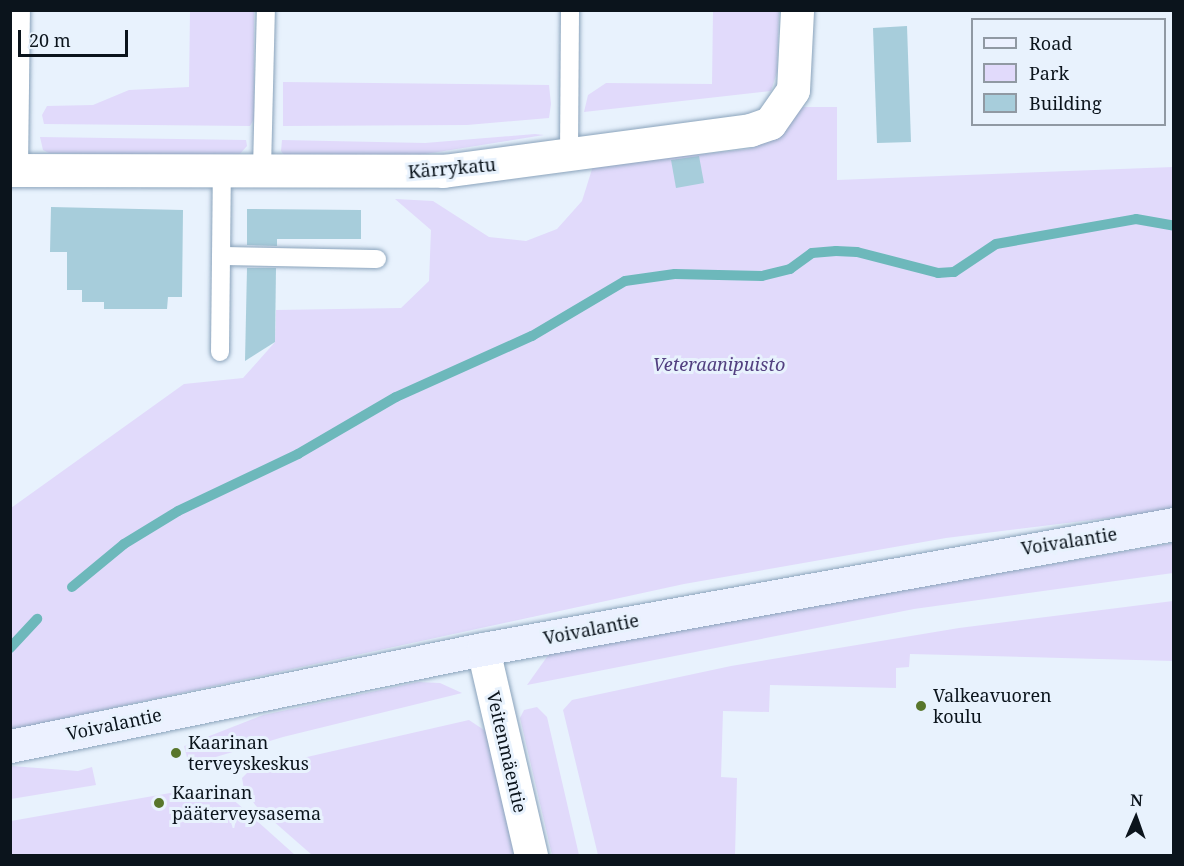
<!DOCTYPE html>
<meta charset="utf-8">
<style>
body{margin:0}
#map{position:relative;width:1184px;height:866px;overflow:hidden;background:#e8f2fd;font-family:"Noto Serif",serif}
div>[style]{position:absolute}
.green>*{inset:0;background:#e1dafb}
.stream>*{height:10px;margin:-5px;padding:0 5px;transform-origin:5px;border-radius:5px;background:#6db8bb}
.building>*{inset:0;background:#a7cddb}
.roads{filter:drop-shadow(0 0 2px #8aa3bb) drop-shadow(0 0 2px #8aa3bb)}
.lane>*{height:18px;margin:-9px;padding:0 9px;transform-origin:9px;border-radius:9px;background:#fff}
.street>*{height:33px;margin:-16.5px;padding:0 16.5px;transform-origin:16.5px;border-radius:16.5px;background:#fff}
.secondary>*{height:33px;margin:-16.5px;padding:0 16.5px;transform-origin:16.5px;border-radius:16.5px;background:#ecf1ff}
.dots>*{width:16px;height:16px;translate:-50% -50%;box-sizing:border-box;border:3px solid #e8f2fd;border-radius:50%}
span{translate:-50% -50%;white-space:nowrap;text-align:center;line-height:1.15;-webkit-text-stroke:6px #e8f2fd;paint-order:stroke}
.street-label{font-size:18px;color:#0b141c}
.park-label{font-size:18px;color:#524080;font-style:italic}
.poi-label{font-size:18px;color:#0b141c}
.left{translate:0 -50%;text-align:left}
.frame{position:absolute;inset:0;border:12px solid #0b141c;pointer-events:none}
.legend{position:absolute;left:971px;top:18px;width:195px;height:108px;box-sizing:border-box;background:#e8f2fd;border:2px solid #9099a3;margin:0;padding:8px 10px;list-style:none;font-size:18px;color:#0b141c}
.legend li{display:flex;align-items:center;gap:12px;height:30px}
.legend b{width:30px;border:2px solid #9099a3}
.north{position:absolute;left:1106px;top:788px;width:60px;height:60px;-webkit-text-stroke:4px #e8f2fd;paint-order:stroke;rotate:2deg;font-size:16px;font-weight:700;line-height:24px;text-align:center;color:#0b141c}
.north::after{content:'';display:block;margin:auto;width:21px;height:27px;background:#0b141c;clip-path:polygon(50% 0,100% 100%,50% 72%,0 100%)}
.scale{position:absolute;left:18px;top:30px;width:110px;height:27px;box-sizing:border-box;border:3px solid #0b141c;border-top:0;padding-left:8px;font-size:18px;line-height:21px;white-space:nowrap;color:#0b141c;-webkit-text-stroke:4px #e8f2fd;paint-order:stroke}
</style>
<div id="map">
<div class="green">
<i style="clip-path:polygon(190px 11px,254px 11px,254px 119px,250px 126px,44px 124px,42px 115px,47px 106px,93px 105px,129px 90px,189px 87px)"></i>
<i style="clip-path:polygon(713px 11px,779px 11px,777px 72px,771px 91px,584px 112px,588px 95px,606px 83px,712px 84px)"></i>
<i style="clip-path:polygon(283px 82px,549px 85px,551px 104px,549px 118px,467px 125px,283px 126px)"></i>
<i style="clip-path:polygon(803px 107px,837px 107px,837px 180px,1173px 167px,1173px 510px,946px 538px,684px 584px,11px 730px,11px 508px,184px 384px,243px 378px,275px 342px,276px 310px,401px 308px,429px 281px,431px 230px,395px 199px,433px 201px,489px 237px,526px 241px,557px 229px,582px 201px,593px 166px,749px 149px,774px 138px)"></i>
<i style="clip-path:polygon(535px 134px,544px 135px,413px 156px,285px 156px,281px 151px,282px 140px,425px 143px)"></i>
<i style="clip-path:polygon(40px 137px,246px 140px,247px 146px,238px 156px,49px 153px,43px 150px)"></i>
<i style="clip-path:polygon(1173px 543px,1173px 573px,914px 609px,527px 685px,549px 654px,575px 647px)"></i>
<i style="clip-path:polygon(1173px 601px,1173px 661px,910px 654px,909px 667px,896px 668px,896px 688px,770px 685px,769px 712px,723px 711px,721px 777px,737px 778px,735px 855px,598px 855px,563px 710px,572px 700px,731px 666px,959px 628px)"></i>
<i style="clip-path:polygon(418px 682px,440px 683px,462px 693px,283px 737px,189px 765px,184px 746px,263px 715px)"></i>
<i style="clip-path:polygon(537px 707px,547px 717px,579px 855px,552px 855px,520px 718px,524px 710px)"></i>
<i style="clip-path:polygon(469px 720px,487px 732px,514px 855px,312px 855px,256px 806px,244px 789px,242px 778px,250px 770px)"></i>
<i style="clip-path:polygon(11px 766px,78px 771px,92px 767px,96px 785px,11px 799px)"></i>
<i style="clip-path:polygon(210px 786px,228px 795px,295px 855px,11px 855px,11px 821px)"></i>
</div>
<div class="stream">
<i style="left:72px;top:587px;width:67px;rotate:-39.6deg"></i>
<i style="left:124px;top:544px;width:63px;rotate:-31.4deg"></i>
<i style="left:178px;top:511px;width:133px;rotate:-25.4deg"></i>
<i style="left:298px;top:454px;width:113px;rotate:-30.2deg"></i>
<i style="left:396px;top:397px;width:149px;rotate:-24.2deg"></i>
<i style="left:532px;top:336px;width:108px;rotate:-30.6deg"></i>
<i style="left:625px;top:281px;width:50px;rotate:-8deg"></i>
<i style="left:675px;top:274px;width:87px;rotate:1.3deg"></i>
<i style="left:762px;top:276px;width:29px;rotate:-14deg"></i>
<i style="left:790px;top:269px;width:27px;rotate:-36deg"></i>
<i style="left:812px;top:253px;width:24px;rotate:-5deg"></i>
<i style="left:836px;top:251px;width:21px;rotate:3deg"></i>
<i style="left:857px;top:252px;width:84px;rotate:14.5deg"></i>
<i style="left:938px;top:273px;width:16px;rotate:-4deg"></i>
<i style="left:954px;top:272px;width:50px;rotate:-33.7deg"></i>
<i style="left:996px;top:244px;width:142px;rotate:-10.1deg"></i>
<i style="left:1136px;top:219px;width:39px;rotate:10deg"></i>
<i style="left:10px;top:648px;width:40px;rotate:-47deg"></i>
</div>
<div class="building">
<i style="clip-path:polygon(907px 26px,911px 142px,877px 143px,873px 28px)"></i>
<i style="clip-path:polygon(699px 156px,704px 183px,676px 188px,671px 160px)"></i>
<i style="clip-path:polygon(51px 207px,183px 210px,182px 297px,168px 297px,167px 309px,104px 309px,104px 302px,82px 302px,82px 290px,67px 290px,67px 252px,50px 252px)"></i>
<i style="clip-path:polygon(247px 209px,361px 210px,361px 239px,277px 239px,277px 246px,247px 245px)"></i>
<i style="clip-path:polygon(247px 268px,276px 268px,275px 342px,245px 361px)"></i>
</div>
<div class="roads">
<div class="lane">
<i style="left:569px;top:155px;width:145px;rotate:-89.6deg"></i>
<i style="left:19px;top:169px;width:159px;rotate:-89.3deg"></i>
<i style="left:262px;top:169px;width:159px;rotate:-88.6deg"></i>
<i style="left:221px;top:256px;width:156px;rotate:1.1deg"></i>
<i style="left:220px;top:352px;width:182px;rotate:-89.4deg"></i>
</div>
<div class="street">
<i style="left:10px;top:170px;width:433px;rotate:0.1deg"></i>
<i style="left:443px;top:171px;width:310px;rotate:-7.6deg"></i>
<i style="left:750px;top:130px;width:21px;rotate:-19deg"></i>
<i style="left:770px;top:123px;width:40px;rotate:-55.1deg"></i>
<i style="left:793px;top:90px;width:80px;rotate:-87.1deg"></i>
<i style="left:483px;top:649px;width:212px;rotate:76.9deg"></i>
</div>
<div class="secondary">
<i style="left:10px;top:746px;width:483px;rotate:-11.6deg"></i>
<i style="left:483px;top:649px;width:702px;rotate:-10.25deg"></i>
</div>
</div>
<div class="dots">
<i style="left:921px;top:706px;background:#58762b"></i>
<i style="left:176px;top:753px;background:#58762b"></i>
<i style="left:159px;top:803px;background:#58762b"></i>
</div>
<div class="street-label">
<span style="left:452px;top:168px;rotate:-5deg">Kärrykatu</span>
<span style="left:1069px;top:541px;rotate:-9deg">Voivalantie</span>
<span style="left:591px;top:629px;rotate:-11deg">Voivalantie</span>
<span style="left:114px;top:724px;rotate:-12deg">Voivalantie</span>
<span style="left:507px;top:752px;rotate:77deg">Veitenmäentie</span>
</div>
<div class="park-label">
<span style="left:719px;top:364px">Veteraanipuisto</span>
</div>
<div class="poi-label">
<span class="left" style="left:933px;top:706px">Valkeavuoren<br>koulu</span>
<span class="left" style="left:188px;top:753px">Kaarinan<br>terveyskeskus</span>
<span class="left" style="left:172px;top:803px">Kaarinan<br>pääterveysasema</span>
</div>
<div class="frame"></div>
<ul class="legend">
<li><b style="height:8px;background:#ecf1ff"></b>Road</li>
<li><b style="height:16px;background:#e1dafb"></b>Park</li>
<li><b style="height:16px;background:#a7cddb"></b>Building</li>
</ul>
<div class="north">N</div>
<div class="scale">20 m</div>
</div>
